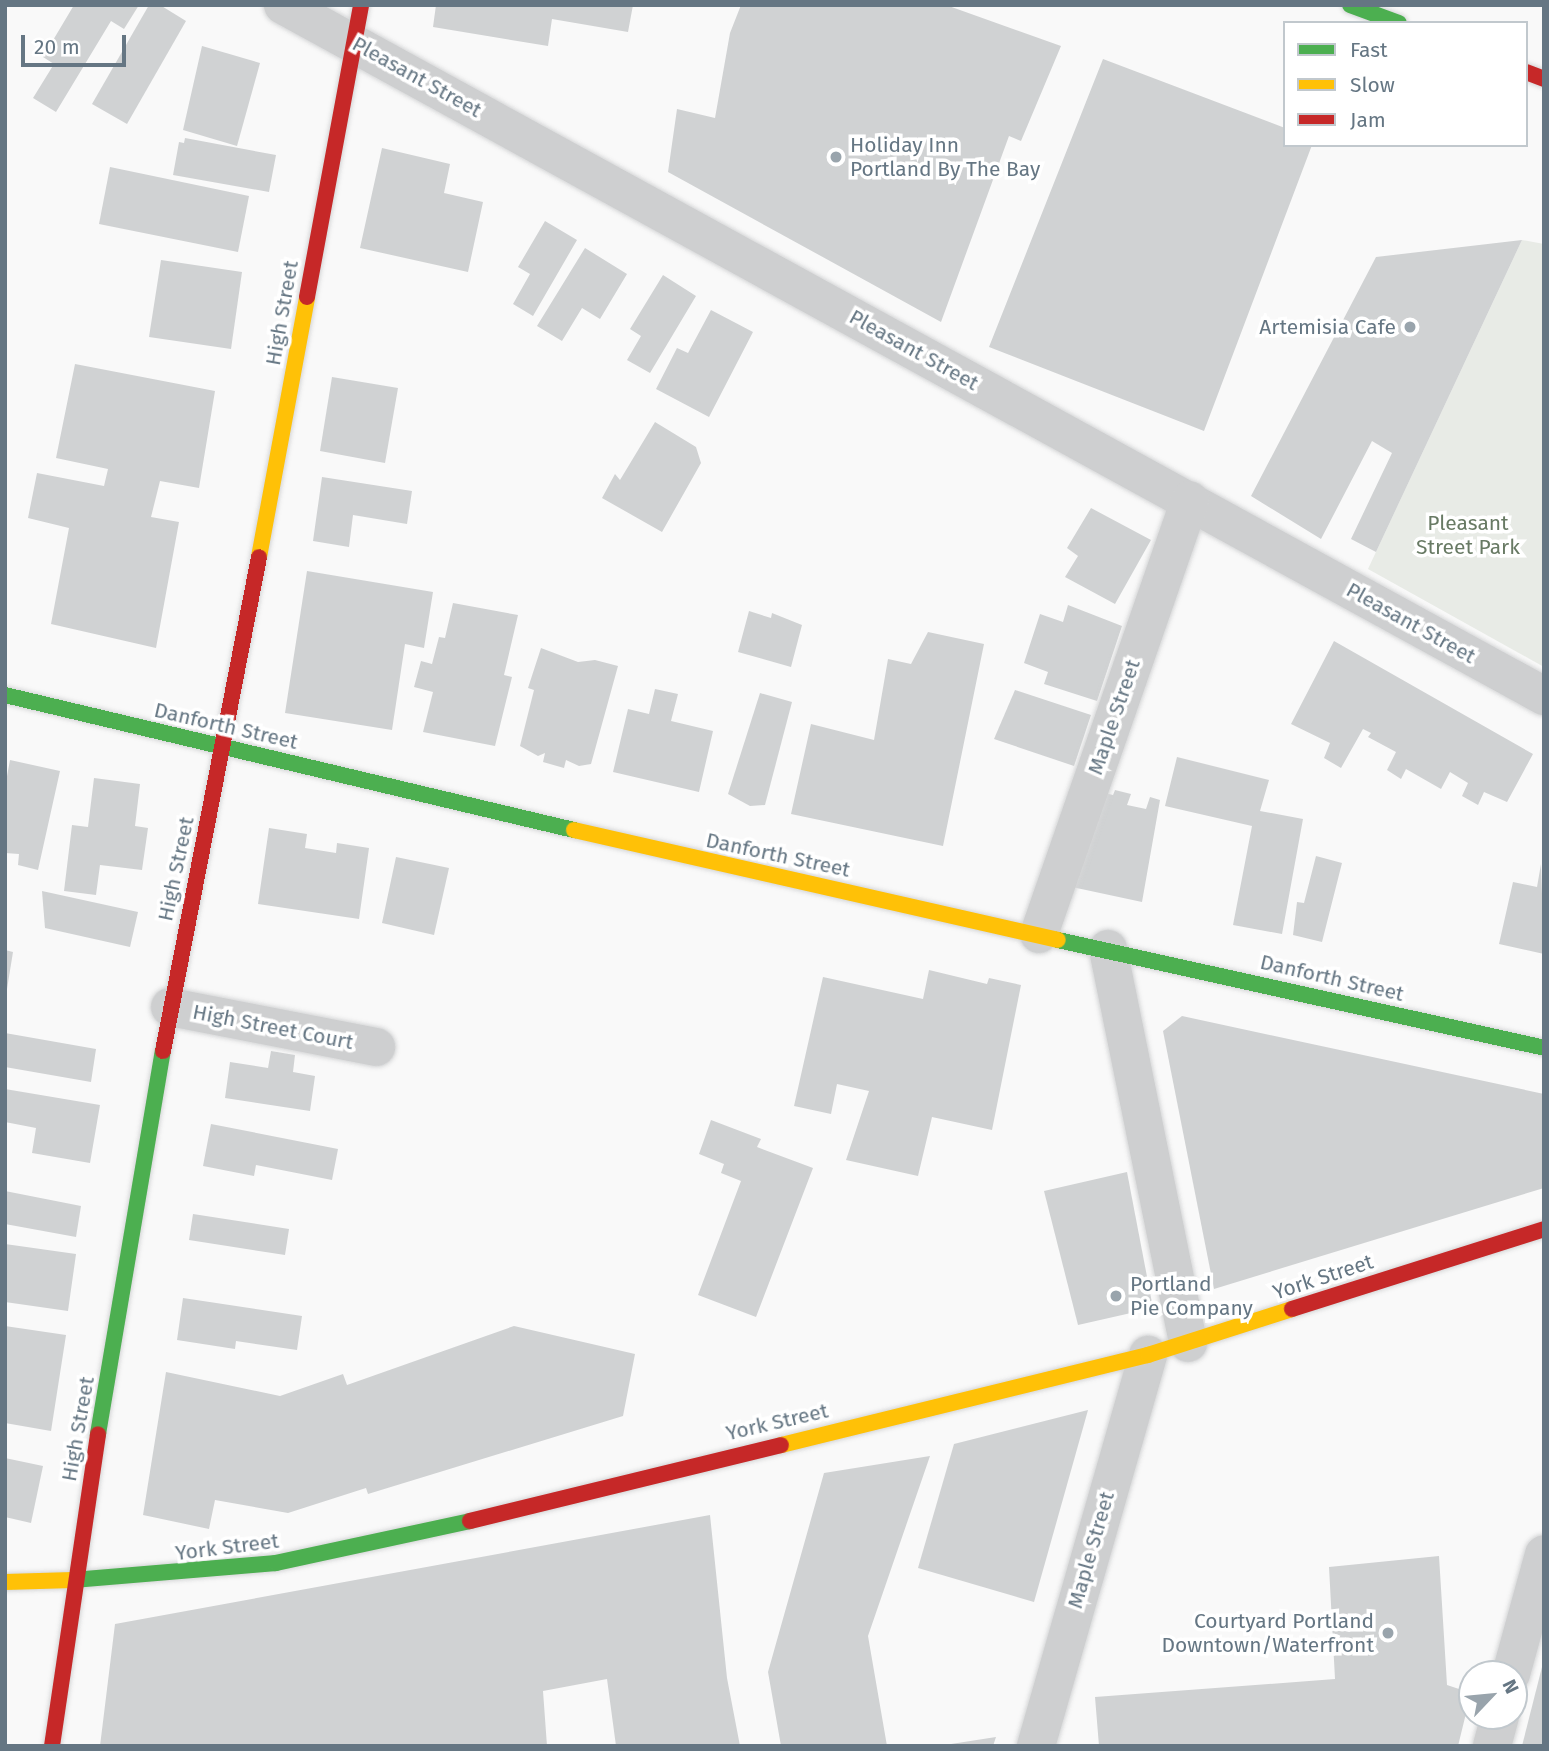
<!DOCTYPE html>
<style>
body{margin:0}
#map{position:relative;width:1549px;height:1751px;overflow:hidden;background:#f9f9f9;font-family:"Fira Sans",sans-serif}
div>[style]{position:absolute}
.green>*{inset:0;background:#e8ebe6}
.building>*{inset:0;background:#d0d2d3}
.roads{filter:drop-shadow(0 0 2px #d5d6d7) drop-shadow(0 0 2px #d5d6d7)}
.street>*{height:38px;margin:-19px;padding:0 19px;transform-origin:19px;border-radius:19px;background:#cecfd0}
.fast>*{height:16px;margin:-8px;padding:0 8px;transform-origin:8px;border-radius:8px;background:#4caf50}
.slow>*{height:16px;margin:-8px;padding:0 8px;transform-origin:8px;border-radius:8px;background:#ffc107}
.jam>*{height:16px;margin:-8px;padding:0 8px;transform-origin:8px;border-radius:8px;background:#c62828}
.dots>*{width:19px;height:19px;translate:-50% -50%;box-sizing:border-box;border:4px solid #fff;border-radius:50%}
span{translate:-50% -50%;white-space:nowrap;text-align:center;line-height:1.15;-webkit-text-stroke:7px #fff;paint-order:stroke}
.street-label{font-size:21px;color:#657683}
.poi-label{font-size:21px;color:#657683}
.left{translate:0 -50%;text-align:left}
.right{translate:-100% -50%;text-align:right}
.park-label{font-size:21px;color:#687a64}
.frame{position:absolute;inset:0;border:7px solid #657683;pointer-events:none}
.legend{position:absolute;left:1283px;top:21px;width:245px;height:126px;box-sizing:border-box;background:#fff;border:2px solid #c1c8cd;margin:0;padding:9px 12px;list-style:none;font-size:21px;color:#657683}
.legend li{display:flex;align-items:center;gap:14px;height:35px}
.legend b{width:35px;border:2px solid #c1c8cd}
.north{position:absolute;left:1458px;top:1660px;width:70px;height:70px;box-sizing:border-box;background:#fff;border:2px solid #c1c8cd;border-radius:50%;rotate:64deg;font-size:19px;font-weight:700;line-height:28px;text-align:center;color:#657683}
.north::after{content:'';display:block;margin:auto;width:24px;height:32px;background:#99a4ac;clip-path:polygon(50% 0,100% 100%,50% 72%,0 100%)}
.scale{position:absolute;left:21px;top:35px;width:105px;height:32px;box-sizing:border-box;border:4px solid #657683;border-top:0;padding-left:9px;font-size:21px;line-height:24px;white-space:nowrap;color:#657683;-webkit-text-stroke:5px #fff;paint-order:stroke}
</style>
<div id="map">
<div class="green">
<i style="clip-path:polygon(1522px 240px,1544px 244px,1544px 667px,1368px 569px)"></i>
</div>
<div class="building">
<i style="clip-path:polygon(74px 5px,139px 5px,124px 29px,111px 21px,56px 112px,33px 98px,54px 64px,43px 57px)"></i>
<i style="clip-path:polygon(149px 5px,160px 5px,186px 21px,127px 124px,92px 104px)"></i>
<i style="clip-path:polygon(436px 5px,633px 5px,628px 32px,552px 19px,548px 46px,433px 27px)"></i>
<i style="clip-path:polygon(741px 5px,946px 5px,1061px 46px,1021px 141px,1009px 136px,941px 322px,668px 172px,677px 109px,715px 118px,730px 33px)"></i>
<i style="clip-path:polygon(202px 46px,260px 63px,237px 146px,183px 130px)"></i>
<i style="clip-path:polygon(1103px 59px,1285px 128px,1285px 145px,1312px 145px,1204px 431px,989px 347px)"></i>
<i style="clip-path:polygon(185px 138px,276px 155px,269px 192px,173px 175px,179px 142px,184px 143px)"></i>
<i style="clip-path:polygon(382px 148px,450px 164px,444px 193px,483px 202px,468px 272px,360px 248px)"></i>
<i style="clip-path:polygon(110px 167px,249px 196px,238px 252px,99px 224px)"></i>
<i style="clip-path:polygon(545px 221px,577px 240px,533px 316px,513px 304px,530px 274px,518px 267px)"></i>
<i style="clip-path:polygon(1522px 240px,1376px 552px,1351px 539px,1392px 453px,1372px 441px,1321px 539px,1251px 496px,1376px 257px)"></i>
<i style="clip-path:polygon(585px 248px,627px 274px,600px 319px,582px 308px,562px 341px,537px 326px)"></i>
<i style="clip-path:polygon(161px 260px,242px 272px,231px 349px,149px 337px)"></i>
<i style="clip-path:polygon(663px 275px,696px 296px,650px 373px,627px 360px,641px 336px,630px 329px)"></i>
<i style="clip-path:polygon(711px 310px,753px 332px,709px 417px,656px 389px,677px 348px,688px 353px)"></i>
<i style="clip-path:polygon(75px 364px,215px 391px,199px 488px,160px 481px,151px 517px,179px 522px,156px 648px,51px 624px,69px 528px,28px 518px,37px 473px,104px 486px,108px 469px,56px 458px)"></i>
<i style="clip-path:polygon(332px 377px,398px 388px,385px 463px,320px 451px)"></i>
<i style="clip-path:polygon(655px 422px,696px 447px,701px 463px,662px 532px,602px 498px,615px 474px,620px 480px)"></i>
<i style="clip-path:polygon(322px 477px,412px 491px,407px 524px,353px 515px,349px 547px,313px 541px)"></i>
<i style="clip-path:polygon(1091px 508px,1151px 540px,1115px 604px,1065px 577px,1078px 556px,1067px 548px)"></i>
<i style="clip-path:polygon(307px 571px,433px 592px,424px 648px,405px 644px,392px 730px,285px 713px)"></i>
<i style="clip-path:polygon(453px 603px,518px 615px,504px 675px,512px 677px,495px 746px,423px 732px,433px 692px,414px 687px,421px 661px,432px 664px,439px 637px,445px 638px)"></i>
<i style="clip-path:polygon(1068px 605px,1122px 626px,1097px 701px,1044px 684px,1048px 672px,1024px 663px,1040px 614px,1063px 622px)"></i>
<i style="clip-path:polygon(749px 611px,771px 618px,772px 613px,802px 625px,791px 667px,738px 652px)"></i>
<i style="clip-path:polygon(928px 632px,984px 644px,943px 846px,791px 814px,811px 724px,874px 740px,888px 659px,911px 664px)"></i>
<i style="clip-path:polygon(1334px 641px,1533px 754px,1507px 802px,1484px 792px,1478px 805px,1462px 796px,1468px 783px,1450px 772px,1441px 789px,1406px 769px,1401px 779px,1387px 770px,1396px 752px,1368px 737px,1371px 733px,1363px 729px,1341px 768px,1324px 758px,1330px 743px,1291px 724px)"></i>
<i style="clip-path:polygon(541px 648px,578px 662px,595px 660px,618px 666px,591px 764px,579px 766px,566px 760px,564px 768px,543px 762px,545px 753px,538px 756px,520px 746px,534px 690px,528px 688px)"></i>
<i style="clip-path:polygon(655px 689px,678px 694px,671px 721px,713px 731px,699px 792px,613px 772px,628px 709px,649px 714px)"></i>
<i style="clip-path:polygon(1015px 690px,1091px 715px,1074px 766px,994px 739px)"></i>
<i style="clip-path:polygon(760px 693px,792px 702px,765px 805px,750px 806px,728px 794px)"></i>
<i style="clip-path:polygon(1177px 757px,1269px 780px,1260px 811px,1303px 819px,1282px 934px,1233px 925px,1252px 826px,1165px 806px)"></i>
<i style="clip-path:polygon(10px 760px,60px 771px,38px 870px,18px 865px,19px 854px,5px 853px,5px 787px)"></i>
<i style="clip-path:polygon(94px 778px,140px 784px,135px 826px,148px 828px,142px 870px,100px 865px,96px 895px,64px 891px,72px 825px,88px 827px)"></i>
<i style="clip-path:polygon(1115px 790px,1131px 794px,1127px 805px,1146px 809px,1150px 797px,1160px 800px,1142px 902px,1072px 887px,1105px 793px,1113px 795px)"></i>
<i style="clip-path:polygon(269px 828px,307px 834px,305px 848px,336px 853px,337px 843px,369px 848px,359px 919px,258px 904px)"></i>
<i style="clip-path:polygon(1316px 856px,1342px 863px,1322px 942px,1293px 935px,1297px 902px,1304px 903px)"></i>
<i style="clip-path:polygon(396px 857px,449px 868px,434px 935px,382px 923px)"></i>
<i style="clip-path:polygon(1541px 864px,1544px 954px,1499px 944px,1513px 882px,1537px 887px)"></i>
<i style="clip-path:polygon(42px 891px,138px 912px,130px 947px,45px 928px)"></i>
<i style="clip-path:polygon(5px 950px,13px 952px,7px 989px,5px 989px)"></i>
<i style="clip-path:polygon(929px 970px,987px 984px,989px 978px,1021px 985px,992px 1130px,932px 1117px,918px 1176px,846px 1160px,869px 1091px,837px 1084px,831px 1114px,794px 1106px,823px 977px,923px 999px)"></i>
<i style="clip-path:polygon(1182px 1016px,1544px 1094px,1544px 1188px,1214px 1289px,1163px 1031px)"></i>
<i style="clip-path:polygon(5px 1033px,96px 1049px,91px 1082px,5px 1067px)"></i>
<i style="clip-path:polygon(271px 1051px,295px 1055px,293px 1072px,315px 1076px,310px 1111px,225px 1098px,230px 1062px,268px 1068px)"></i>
<i style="clip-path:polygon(5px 1089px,100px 1105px,90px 1163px,32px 1153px,36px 1128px,5px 1122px)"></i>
<i style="clip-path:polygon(711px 1120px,761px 1139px,757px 1147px,813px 1168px,756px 1317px,698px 1295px,741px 1181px,721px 1173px,724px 1164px,699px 1154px)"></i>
<i style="clip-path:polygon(211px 1124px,338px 1149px,332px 1180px,256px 1165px,254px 1176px,203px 1166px)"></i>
<i style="clip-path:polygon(1127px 1172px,1153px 1308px,1078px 1325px,1044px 1191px)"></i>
<i style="clip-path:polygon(5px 1191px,81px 1206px,76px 1237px,5px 1224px)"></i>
<i style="clip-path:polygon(193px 1214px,289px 1229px,285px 1255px,189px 1240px)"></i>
<i style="clip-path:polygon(5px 1244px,76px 1254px,68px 1311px,5px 1302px)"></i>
<i style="clip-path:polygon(183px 1298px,302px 1316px,297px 1350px,236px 1341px,235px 1349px,177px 1340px)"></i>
<i style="clip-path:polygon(5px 1326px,66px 1335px,51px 1431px,5px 1423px)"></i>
<i style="clip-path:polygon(514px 1326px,635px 1354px,623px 1416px,368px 1494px,366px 1488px,288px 1513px,215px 1500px,209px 1529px,143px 1515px,166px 1372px,280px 1396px,343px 1374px,347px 1385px)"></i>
<i style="clip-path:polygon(1088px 1410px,1034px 1602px,918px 1568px,954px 1444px)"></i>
<i style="clip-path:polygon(930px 1456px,868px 1636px,887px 1746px,781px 1746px,768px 1672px,824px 1473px)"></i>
<i style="clip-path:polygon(5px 1458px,43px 1466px,31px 1523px,5px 1517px)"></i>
<i style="clip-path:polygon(710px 1515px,727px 1678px,740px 1746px,616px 1746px,607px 1679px,543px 1691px,547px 1746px,100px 1746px,115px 1624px)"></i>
<i style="clip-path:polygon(1439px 1556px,1447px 1685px,1471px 1693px,1458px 1746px,1099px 1746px,1095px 1697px,1335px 1679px,1329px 1567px)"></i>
<i style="clip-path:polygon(1543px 1663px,1544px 1746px,1522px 1746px)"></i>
<i style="clip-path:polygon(996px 1737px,993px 1746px,951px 1746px,951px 1744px)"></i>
</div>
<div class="roads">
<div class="street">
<i style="left:283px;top:5px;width:1438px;rotate:28.72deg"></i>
<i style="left:1039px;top:934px;width:459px;rotate:-70.8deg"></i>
<i style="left:1108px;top:949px;width:402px;rotate:78.5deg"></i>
<i style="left:170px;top:1007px;width:210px;rotate:11deg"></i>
<i style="left:1511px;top:1674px;width:124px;rotate:-74.6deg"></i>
<i style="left:1036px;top:1746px;width:407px;rotate:-74deg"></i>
<i style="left:1492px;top:1746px;width:31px;rotate:-75deg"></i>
</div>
<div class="fast">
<i style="left:1350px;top:5px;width:52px;rotate:20.2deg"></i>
<i style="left:5px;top:695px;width:585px;rotate:13.35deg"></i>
<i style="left:1058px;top:940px;width:498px;rotate:12.5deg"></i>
<i style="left:98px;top:1434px;width:388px;rotate:-80.4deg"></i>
<i style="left:73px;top:1580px;width:204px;rotate:-4.8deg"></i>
<i style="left:276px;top:1563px;width:198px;rotate:-12.2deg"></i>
</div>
<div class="slow">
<i style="left:259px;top:557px;width:264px;rotate:-79.5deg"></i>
<i style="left:574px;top:830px;width:496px;rotate:12.8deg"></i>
<i style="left:781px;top:1445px;width:378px;rotate:-13.8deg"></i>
<i style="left:1148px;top:1355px;width:151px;rotate:-17.7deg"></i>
<i style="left:5px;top:1582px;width:68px;rotate:-1.7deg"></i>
</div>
<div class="jam">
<i style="left:1526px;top:72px;width:19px;rotate:21deg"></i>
<i style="left:307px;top:297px;width:297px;rotate:-79.5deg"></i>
<i style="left:163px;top:1051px;width:503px;rotate:-79deg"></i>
<i style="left:1292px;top:1309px;width:264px;rotate:-17.6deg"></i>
<i style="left:470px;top:1521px;width:320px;rotate:-13.7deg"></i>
<i style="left:52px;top:1746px;width:315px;rotate:-81.6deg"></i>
</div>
</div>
<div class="dots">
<i style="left:836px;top:157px;background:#99a4ac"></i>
<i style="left:1410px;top:327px;background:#99a4ac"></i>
<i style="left:1116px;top:1296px;background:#99a4ac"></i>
<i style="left:1388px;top:1633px;background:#99a4ac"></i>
</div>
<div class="street-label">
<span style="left:417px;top:77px;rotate:29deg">Pleasant Street</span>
<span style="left:282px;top:313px;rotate:-80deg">High Street</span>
<span style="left:914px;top:350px;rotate:29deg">Pleasant Street</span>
<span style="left:1411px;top:623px;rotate:29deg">Pleasant Street</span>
<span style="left:1114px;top:717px;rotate:-71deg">Maple Street</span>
<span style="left:226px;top:726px;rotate:13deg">Danforth Street</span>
<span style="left:778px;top:855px;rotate:12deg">Danforth Street</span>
<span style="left:176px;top:869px;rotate:-78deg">High Street</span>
<span style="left:1332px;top:978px;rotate:13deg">Danforth Street</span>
<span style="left:273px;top:1027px;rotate:11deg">High Street Court</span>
<span style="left:1323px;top:1277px;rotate:-18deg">York Street</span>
<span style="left:777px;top:1422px;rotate:-13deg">York Street</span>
<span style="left:78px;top:1429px;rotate:-80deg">High Street</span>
<span style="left:227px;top:1547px;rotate:-7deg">York Street</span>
<span style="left:1091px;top:1550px;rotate:-74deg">Maple Street</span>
</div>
<div class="poi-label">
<span class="left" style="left:850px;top:157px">Holiday Inn<br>Portland By The Bay</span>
<span class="right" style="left:1396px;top:327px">Artemisia Cafe</span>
<span class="left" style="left:1130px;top:1296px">Portland<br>Pie Company</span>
<span class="right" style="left:1374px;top:1633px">Courtyard Portland<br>Downtown/Waterfront</span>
</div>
<div class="park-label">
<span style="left:1468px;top:535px">Pleasant<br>Street Park</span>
</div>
<div class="frame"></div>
<ul class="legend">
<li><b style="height:9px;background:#4caf50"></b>Fast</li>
<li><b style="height:9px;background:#ffc107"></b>Slow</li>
<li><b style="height:9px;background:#c62828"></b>Jam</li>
</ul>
<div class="north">N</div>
<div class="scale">20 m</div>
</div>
